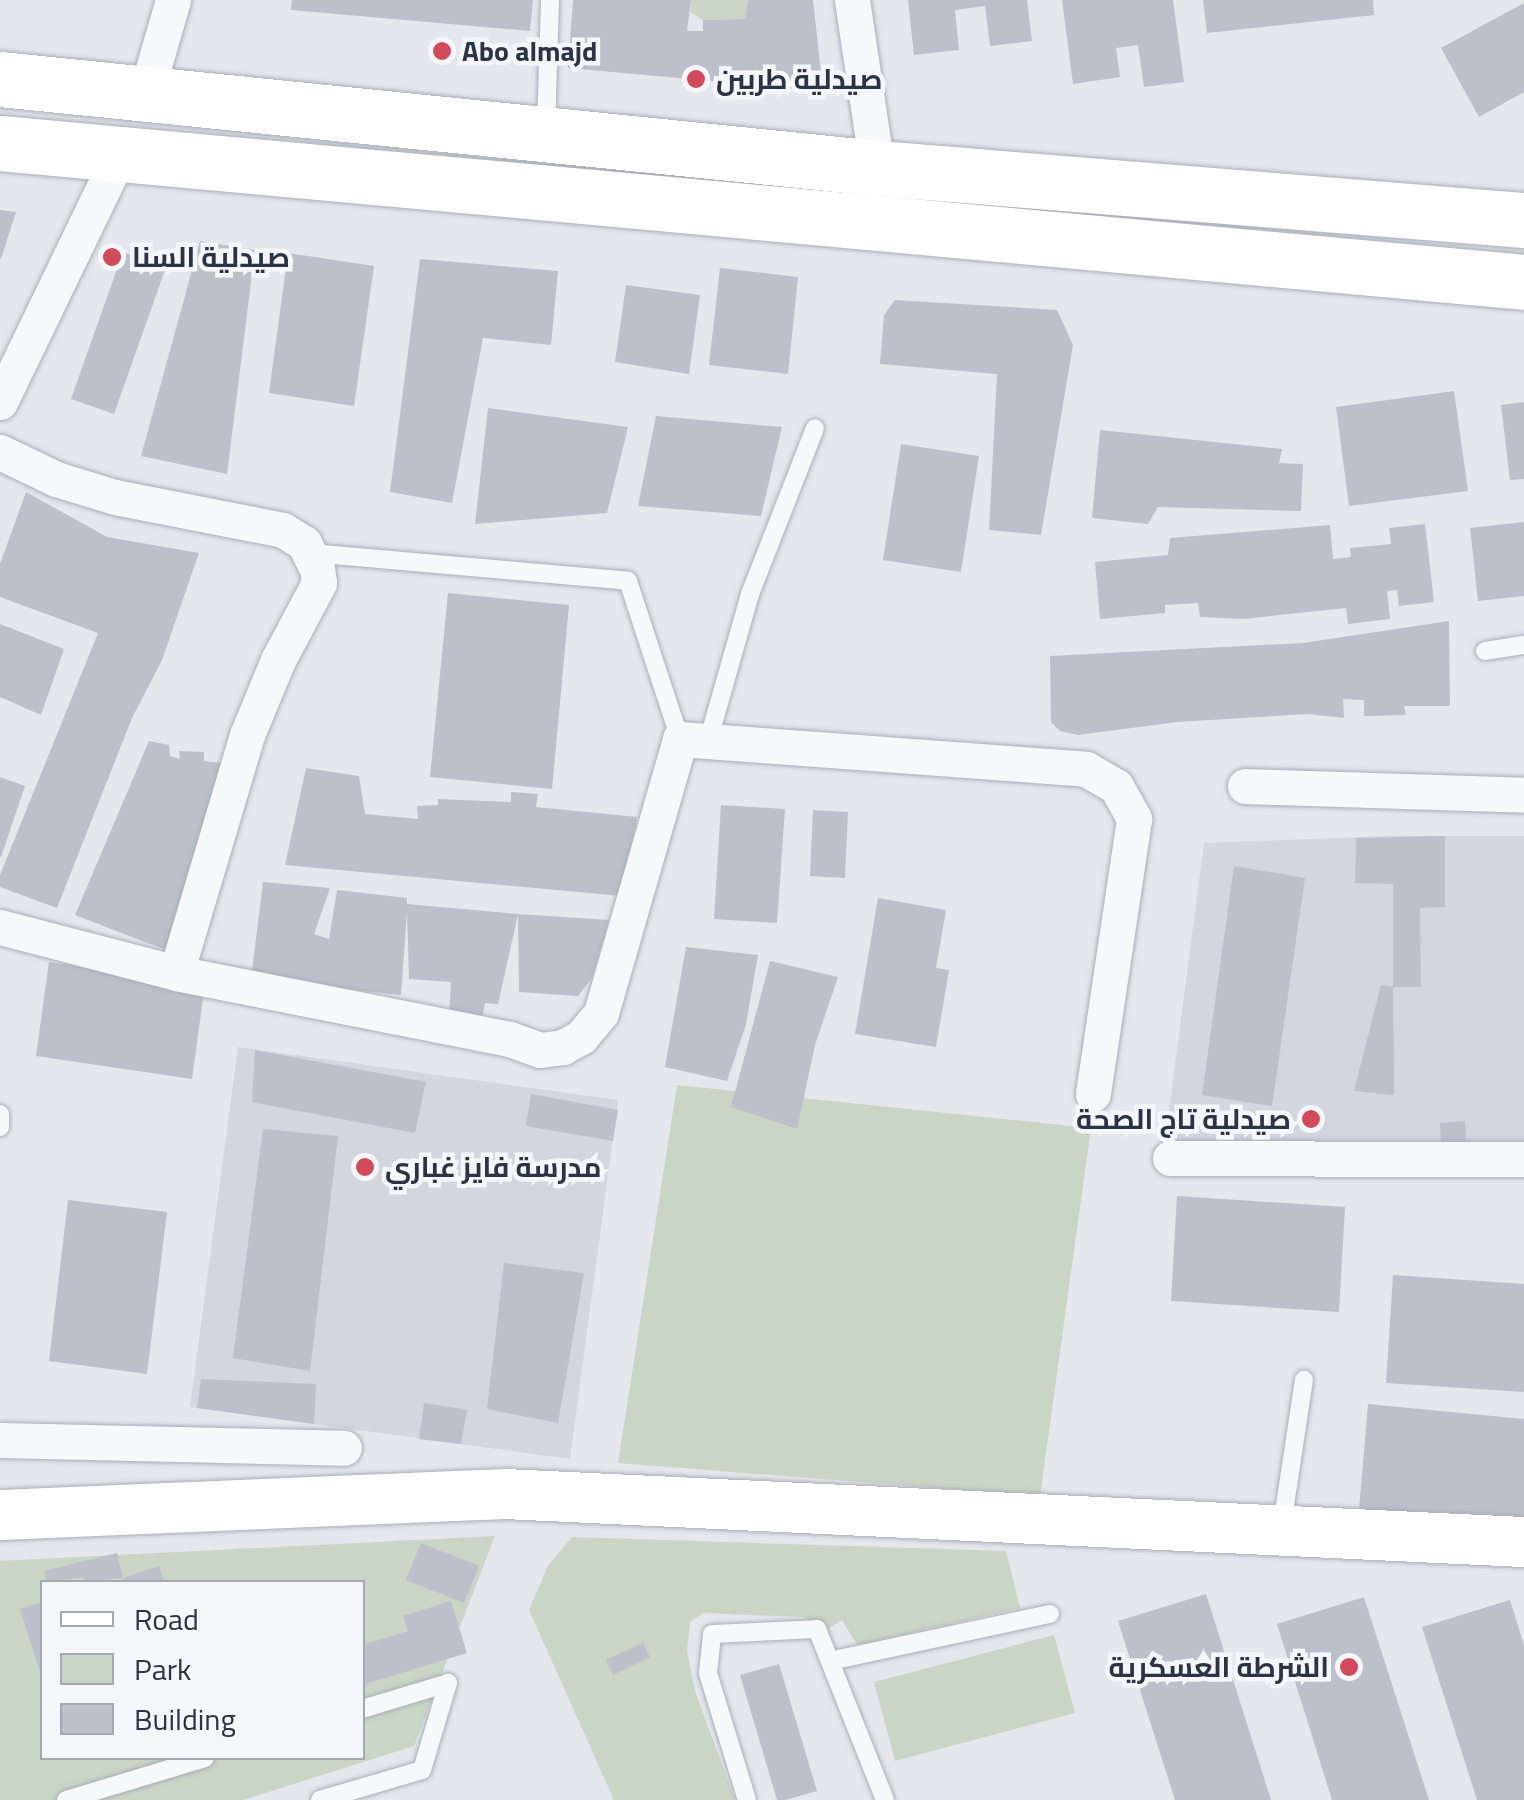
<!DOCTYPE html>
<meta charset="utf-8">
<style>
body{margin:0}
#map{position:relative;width:1524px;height:1800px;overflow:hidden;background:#e4e7ec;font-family:"Titillium Web",Cairo,sans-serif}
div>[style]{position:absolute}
.built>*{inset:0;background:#d2d6de}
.green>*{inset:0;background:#c9d6c5}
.building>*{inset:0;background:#bbc0ca}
.roads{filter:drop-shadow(0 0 2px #a9aeb7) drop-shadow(0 0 2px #a9aeb7)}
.lane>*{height:18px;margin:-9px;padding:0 9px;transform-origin:9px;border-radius:9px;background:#f7f8fa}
.street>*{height:35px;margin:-17.5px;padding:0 17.5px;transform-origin:17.5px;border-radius:17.5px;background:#f7f8fa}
.secondary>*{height:50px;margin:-25px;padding:0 25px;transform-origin:25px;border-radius:25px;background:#fff}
.primary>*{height:55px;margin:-27.5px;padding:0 27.5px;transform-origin:27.5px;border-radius:27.5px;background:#fff}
.dots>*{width:28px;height:28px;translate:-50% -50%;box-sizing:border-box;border:5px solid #f4f6f9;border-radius:50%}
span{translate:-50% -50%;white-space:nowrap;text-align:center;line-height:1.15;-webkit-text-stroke:9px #f4f6f9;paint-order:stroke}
.poi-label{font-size:28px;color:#2b3445;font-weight:700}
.left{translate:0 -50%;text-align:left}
.right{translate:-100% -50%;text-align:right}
.legend{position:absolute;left:40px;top:1580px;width:325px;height:180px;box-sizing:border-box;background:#f4f6f9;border:2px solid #a4a8b1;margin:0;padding:12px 18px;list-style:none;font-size:30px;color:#2b3445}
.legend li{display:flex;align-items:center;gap:20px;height:50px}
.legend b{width:50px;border:2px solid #a4a8b1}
</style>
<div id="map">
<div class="built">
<i style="clip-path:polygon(1392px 836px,1524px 836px,1524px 1142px,1164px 1149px,1204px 843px)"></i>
<i style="clip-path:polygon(238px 1047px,618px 1100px,570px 1459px,190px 1407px)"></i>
</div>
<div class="green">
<i style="clip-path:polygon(691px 0,748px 0,745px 19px,703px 20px,690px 12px)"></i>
<i style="clip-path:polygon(677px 1085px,1091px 1128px,1040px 1496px,618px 1463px)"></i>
<i style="clip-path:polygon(evenodd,495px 1536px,414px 1746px,243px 1800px,0 1800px,0 1561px,495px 1536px,42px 1582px,362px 1582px,362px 1758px,42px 1758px,42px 1582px)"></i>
<i style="clip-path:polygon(572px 1537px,1006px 1551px,1020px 1608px,857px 1645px,842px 1620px,827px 1629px,803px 1617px,703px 1613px,690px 1622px,687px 1651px,695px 1691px,735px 1800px,614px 1800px,529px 1610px,548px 1566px)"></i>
<i style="clip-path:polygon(1054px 1635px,1075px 1713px,895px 1761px,874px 1682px)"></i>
</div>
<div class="building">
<i style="clip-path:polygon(292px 0,533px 0,530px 31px,291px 10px)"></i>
<i style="clip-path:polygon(573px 0,691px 0,687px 31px,703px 31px,703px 20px,745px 19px,748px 0,813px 0,823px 91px,568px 68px)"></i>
<i style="clip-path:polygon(908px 0,1027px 0,1032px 41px,990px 46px,985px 6px,955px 10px,959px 50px,914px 55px)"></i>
<i style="clip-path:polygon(1062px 0,1173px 0,1184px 82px,1144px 87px,1138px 45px,1116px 48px,1120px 77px,1073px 84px)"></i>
<i style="clip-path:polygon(1203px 0,1373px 0,1374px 15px,1207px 33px)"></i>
<i style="clip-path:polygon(1524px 3px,1524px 92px,1479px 117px,1441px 48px)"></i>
<i style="clip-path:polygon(0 210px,16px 212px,1px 259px,0 259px)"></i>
<i style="clip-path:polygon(200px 241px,255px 250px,227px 474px,141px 456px)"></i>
<i style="clip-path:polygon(123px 252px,166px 267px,114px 414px,71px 399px)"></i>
<i style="clip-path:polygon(288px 253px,374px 266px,354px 406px,269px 393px)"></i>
<i style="clip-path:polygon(420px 259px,558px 271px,551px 345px,483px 338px,452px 503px,390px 492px)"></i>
<i style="clip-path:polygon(720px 268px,798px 277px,788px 374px,709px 365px)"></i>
<i style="clip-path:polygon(626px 285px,700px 295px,689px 374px,615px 362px)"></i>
<i style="clip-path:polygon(895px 300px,1057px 310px,1073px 345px,1041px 535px,989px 530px,997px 374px,880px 364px,884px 315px)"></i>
<i style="clip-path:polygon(1454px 391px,1468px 491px,1349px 506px,1336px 407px)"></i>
<i style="clip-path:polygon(1524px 402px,1524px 479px,1510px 480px,1501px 405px)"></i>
<i style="clip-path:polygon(488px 408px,628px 427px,607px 513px,475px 524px)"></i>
<i style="clip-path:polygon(656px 416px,782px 427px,761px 516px,638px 506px)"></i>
<i style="clip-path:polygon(1100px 430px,1282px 449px,1279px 463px,1303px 464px,1301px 511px,1158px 507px,1148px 524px,1092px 518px)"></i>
<i style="clip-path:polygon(901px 444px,979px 456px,961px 572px,883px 560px)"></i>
<i style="clip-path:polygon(26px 492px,107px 537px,199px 553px,162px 660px,132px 718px,57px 908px,0 887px,0 875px,98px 633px,0 597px,0 564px)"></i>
<i style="clip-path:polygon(1524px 522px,1524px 596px,1478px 601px,1470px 528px)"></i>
<i style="clip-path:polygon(1425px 524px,1434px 602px,1399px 606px,1397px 590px,1387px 591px,1390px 619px,1348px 624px,1346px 608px,1243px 619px,1200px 617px,1198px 603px,1165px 605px,1165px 613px,1100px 619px,1095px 562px,1168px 555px,1170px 538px,1330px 525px,1333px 559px,1351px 557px,1350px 548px,1391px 544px,1389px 528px)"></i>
<i style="clip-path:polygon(448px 593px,569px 605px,552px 789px,430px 777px)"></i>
<i style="clip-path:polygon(1449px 621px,1450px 706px,1404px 706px,1406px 715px,1364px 716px,1364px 700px,1343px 699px,1344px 718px,1308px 714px,1177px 722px,1078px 735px,1060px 731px,1051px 722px,1050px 656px,1303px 643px)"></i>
<i style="clip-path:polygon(0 624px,64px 649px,41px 715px,0 697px)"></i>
<i style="clip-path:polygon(149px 741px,169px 745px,170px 756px,180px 759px,179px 751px,204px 752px,204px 761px,231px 764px,176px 954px,75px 915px)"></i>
<i style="clip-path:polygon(306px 768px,359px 776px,365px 814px,418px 819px,417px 806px,438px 805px,438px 799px,511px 802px,511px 792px,538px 794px,536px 807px,637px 817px,621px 896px,285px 865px)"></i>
<i style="clip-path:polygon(0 777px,25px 786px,1px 857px,0 857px)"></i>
<i style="clip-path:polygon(721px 805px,785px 809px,777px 923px,714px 919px)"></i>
<i style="clip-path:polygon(813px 810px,848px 812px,845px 878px,810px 876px)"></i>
<i style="clip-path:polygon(1445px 836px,1445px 907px,1420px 908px,1421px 987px,1393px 987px,1393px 884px,1355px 883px,1356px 838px)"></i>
<i style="clip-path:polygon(1234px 866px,1305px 878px,1272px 1106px,1202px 1095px)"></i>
<i style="clip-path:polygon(263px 882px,330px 888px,314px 934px,329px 939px,337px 890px,407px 898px,407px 904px,518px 914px,498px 1004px,485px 1003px,481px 1024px,449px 1018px,451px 982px,409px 979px,407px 911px,401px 995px,251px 979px)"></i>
<i style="clip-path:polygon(878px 898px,946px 910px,936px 968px,949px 970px,936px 1047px,855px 1034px)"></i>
<i style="clip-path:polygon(518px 914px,609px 920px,592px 978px,578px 996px,519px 992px)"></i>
<i style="clip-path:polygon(686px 947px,758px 955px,746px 1024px,727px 1081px,665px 1067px)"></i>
<i style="clip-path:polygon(770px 961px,838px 977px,815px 1045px,797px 1129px,731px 1107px)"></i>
<i style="clip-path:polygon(49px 962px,205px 984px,192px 1079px,36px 1056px)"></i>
<i style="clip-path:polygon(1381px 985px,1393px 987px,1394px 1095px,1354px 1091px)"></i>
<i style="clip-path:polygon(255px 1050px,426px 1082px,415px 1133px,252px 1102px)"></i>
<i style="clip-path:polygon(531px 1094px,618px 1110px,613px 1141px,526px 1126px)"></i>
<i style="clip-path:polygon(1465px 1121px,1466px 1143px,1441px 1144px,1440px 1123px)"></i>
<i style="clip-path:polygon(263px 1129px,338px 1136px,310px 1371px,233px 1358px)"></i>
<i style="clip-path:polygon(1177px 1196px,1345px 1207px,1339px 1312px,1171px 1301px)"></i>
<i style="clip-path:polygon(68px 1200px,167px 1212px,147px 1374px,49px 1361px)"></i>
<i style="clip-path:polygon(504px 1263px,584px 1273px,558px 1423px,487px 1409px)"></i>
<i style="clip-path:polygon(1393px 1275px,1524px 1284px,1524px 1392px,1386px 1383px)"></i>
<i style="clip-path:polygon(201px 1379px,316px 1384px,314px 1424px,197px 1408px)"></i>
<i style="clip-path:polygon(424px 1403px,467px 1410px,461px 1444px,419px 1439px)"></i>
<i style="clip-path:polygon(1368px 1404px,1524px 1419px,1524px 1526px,1359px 1510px)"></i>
<i style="clip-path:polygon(421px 1543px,479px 1566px,464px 1603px,406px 1580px)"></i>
<i style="clip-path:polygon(117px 1553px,123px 1578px,159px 1566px,165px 1582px,125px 1582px,123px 1578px,84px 1582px,83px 1577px,47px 1582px,44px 1571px)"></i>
<i style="clip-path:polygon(1206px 1594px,1271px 1800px,1175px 1800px,1118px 1621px)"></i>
<i style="clip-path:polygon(1364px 1597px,1429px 1800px,1332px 1800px,1277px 1624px)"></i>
<i style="clip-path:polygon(1510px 1600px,1524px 1645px,1524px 1800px,1477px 1800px,1422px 1627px)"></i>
<i style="clip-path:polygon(451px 1601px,467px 1653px,362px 1685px,362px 1645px,408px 1631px,403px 1616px)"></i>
<i style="clip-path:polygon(42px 1602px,42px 1678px,20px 1609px)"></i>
<i style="clip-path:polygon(643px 1643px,650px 1657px,613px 1675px,606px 1660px)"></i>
<i style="clip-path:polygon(779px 1664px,817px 1791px,785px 1800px,777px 1800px,740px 1675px)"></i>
</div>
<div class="roads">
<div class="lane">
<i style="left:546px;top:129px;width:129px;rotate:-88.2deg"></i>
<i style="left:311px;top:553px;width:318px;rotate:5deg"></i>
<i style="left:628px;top:581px;width:166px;rotate:71.8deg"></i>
<i style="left:1485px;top:651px;width:39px;rotate:-9deg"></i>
<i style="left:709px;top:738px;width:150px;rotate:-74.1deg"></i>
<i style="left:750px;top:594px;width:178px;rotate:-68.6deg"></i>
<i style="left:0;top:1114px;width:13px;rotate:90deg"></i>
<i style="left:1282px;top:1525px;width:147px;rotate:-81.4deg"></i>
<i style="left:830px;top:1661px;width:225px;rotate:-12.1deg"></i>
<i style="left:66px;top:1800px;width:145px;rotate:-16.8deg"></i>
<i style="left:320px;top:1800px;width:106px;rotate:-16.4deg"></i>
<i style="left:422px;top:1770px;width:91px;rotate:-73.4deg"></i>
<i style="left:448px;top:1683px;width:90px;rotate:163.2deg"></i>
<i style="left:747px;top:1800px;width:133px;rotate:-107.1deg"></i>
<i style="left:708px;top:1673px;width:39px;rotate:-84deg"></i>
<i style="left:712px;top:1634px;width:105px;rotate:-2.7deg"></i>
<i style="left:817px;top:1629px;width:184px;rotate:68.3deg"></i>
</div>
<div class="street">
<i style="left:852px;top:0;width:170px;rotate:81.5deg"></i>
<i style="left:146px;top:93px;width:97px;rotate:-73.8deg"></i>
<i style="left:0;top:402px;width:273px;rotate:-64.2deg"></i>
<i style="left:0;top:452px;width:62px;rotate:25.7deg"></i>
<i style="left:56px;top:479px;width:62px;rotate:17deg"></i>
<i style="left:115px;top:497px;width:171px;rotate:11.1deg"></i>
<i style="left:283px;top:530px;width:25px;rotate:32deg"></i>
<i style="left:304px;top:543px;width:28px;rotate:63deg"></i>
<i style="left:317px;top:568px;width:15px;rotate:82deg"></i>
<i style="left:319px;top:583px;width:87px;rotate:118deg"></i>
<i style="left:278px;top:660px;width:81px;rotate:112.5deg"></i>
<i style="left:247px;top:735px;width:248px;rotate:106.6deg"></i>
<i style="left:1245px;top:786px;width:279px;rotate:1.8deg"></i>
<i style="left:0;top:927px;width:182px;rotate:14.6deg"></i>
<i style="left:176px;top:973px;width:340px;rotate:11.2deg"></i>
<i style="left:510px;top:1039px;width:32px;rotate:20deg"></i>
<i style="left:540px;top:1050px;width:23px;rotate:-7deg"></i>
<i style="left:563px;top:1047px;width:21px;rotate:-29deg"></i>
<i style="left:581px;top:1037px;width:31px;rotate:-50deg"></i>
<i style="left:601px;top:1013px;width:285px;rotate:-73.9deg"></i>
<i style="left:680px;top:739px;width:407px;rotate:4.2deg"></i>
<i style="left:1086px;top:769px;width:34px;rotate:30deg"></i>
<i style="left:1116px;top:786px;width:38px;rotate:61deg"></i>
<i style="left:1134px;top:819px;width:278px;rotate:98.5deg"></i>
<i style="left:1170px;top:1158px;width:354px;rotate:0.2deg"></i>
<i style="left:0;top:1440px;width:344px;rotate:1.3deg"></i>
</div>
<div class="secondary">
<i style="left:0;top:1515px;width:505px;rotate:-2.38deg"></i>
<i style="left:505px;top:1494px;width:1020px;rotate:2.7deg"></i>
</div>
<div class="primary">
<i style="left:0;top:79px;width:882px;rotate:5.79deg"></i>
<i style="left:877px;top:168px;width:649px;rotate:4.6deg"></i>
<i style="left:0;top:143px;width:1530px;rotate:5.21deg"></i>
</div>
</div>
<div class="dots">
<i style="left:442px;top:51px;background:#d1495b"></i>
<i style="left:696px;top:79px;background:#d1495b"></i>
<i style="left:112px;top:257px;background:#d1495b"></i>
<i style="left:1311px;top:1119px;background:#d1495b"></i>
<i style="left:365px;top:1167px;background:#d1495b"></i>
<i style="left:1349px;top:1667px;background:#d1495b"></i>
</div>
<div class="poi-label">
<span class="left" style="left:462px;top:51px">Abo almajd</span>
<span class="left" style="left:716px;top:79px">صيدلية طربين</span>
<span class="left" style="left:132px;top:257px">صيدلية السنا</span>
<span class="right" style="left:1291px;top:1119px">صيدلية تاج الصحة</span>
<span class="left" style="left:385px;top:1167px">مدرسة فايز غباري</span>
<span class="right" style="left:1329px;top:1667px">الشرطة العسكرية</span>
</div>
<ul class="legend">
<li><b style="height:12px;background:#fff"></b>Road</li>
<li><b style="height:28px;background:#c9d6c5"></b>Park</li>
<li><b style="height:28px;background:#bbc0ca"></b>Building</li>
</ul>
</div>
